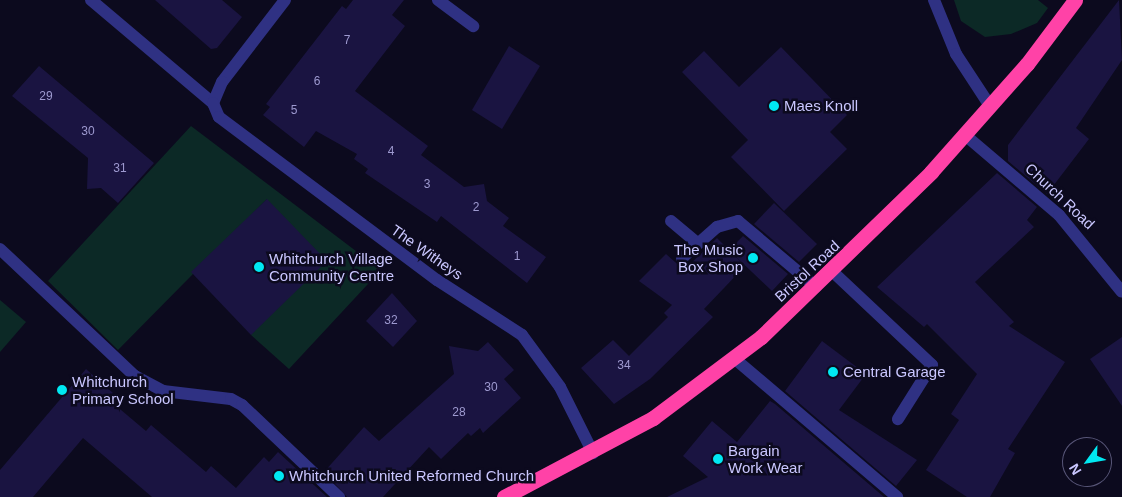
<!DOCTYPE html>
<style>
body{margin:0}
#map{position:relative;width:1122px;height:497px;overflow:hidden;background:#0c0a1e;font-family:Helvetica,sans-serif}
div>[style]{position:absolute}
.green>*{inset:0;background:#0c2926}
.building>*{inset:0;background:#1a1441}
.lane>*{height:12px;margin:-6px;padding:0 6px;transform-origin:6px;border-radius:6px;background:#2f3183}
.street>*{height:12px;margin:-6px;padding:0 6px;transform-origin:6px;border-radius:6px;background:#2f3183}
.highway>*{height:15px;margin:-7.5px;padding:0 7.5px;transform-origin:7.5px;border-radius:7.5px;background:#ff42a7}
.dots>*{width:14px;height:14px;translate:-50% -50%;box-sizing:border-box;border:2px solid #0c0a1e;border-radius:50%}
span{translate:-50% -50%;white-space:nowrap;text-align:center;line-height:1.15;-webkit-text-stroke:5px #0c0a1e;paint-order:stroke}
.number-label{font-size:12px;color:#9e9ad0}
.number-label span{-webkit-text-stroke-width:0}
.poi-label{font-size:15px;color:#cac7ff}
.left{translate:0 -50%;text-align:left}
.right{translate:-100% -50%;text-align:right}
.street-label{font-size:15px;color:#cac7ff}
.north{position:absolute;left:1062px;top:437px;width:50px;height:50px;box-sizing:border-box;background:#0c0a1e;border:1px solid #585678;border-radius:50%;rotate:238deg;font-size:14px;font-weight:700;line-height:20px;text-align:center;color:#cac7ff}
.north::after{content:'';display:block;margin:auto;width:18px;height:22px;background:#00e8f2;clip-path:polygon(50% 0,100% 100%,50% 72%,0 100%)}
</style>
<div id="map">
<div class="green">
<i style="clip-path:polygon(954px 0,1038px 0,1048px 8px,1037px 23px,1011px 34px,985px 37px,961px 21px)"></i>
<i style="clip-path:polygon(191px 126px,381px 270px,289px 369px,251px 335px,267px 199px,118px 350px,48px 281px)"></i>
<i style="clip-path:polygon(0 300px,26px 322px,0 352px)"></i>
</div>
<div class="building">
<i style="clip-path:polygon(155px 0,222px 0,242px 17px,217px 48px,211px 49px)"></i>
<i style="clip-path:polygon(353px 0,404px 0,392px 15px,405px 26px,355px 91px,428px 146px,421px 155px,464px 187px,484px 184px,487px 201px,509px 218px,503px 226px,546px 257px,527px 283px,441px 216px,437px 222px,365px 173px,368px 169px,354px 159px,357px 154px,316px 131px,304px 147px,263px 115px,270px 107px,266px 104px,342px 6px,346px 9px)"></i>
<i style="clip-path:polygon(1119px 0,1122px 60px,1076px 128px,1089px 139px,1047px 194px,1008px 161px,1008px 145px)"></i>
<i style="clip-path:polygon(509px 46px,540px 66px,502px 129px,472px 110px)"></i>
<i style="clip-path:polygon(781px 47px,847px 115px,830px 132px,847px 149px,784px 211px,731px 157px,748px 140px,682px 72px,704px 51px,739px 87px)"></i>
<i style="clip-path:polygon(39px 66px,154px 163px,118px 203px,101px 188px,87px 189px,88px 158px,12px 96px)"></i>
<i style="clip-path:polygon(997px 173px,1037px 207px,1027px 220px,1034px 227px,975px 282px,1014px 322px,1009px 326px,1065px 362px,1008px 449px,1015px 453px,990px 497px,967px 497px,926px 470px,959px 420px,951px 414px,977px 374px,927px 324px,924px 327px,877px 287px)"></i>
<i style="clip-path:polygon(267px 199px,327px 261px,251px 335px,191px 272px)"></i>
<i style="clip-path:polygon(774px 203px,817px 244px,799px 262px,754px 224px)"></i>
<i style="clip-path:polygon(743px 236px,788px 274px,772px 291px,730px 251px,745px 266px,704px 309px,713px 317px,650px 379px,614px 404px,581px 368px,613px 340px,629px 356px,668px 317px,664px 313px,672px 305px,639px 281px,666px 254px,684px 270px,717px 238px,729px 250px)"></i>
<i style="clip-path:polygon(392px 293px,417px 321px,393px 347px,366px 321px)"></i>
<i style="clip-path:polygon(1122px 337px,1122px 406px,1090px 359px)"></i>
<i style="clip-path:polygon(822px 341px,866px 374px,839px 410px,917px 460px,896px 486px,785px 391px)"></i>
<i style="clip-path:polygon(488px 342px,514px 370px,504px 379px,521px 398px,483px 433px,480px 428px,471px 436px,468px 433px,441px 459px,429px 447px,383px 497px,347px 497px,324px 472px,364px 427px,379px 441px,454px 374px,449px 346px,478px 351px)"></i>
<i style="clip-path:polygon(86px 369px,113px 393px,108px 399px,146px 431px,151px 425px,206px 472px,211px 466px,236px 488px,264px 457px,269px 462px,278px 452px,327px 497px,152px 497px,83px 438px,33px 497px,0 497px,0 470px)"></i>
<i style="clip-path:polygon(770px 401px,775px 404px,884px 497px,667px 497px,708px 477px,683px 456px,712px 421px,737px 442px)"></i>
</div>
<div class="lane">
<i style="left:438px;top:0;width:44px;rotate:36.6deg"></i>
<i style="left:671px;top:221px;width:34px;rotate:40deg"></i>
<i style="left:0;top:249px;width:185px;rotate:43.3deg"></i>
<i style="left:135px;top:376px;width:32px;rotate:28deg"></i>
<i style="left:163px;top:391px;width:68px;rotate:6.7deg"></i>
<i style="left:231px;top:399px;width:13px;rotate:29deg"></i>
<i style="left:242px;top:405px;width:134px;rotate:43.5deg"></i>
<i style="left:682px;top:258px;width:47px;rotate:-41.5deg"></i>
<i style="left:717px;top:227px;width:22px;rotate:-16deg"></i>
<i style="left:738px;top:221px;width:102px;rotate:40.2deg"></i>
<i style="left:833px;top:272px;width:136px;rotate:43.2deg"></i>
<i style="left:932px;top:365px;width:64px;rotate:122.2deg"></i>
<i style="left:735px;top:359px;width:213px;rotate:40.4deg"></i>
</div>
<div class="street">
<i style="left:91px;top:0;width:160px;rotate:40.2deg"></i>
<i style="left:285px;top:0;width:103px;rotate:127.5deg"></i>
<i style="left:222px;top:82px;width:23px;rotate:113deg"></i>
<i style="left:213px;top:103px;width:15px;rotate:67deg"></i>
<i style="left:219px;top:117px;width:272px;rotate:36.8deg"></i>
<i style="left:437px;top:280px;width:101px;rotate:32.9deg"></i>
<i style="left:522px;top:335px;width:64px;rotate:53.8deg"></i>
<i style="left:560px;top:387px;width:74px;rotate:63.4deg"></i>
<i style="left:934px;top:0;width:58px;rotate:67.8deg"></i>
<i style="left:956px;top:54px;width:62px;rotate:56.8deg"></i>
<i style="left:965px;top:135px;width:123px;rotate:40.4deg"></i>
<i style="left:1059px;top:215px;width:99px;rotate:50.7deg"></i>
</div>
<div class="highway">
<i style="left:504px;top:497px;width:169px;rotate:-27.9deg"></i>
<i style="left:653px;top:418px;width:135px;rotate:-36.9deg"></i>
<i style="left:761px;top:337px;width:237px;rotate:-44.1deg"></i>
<i style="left:931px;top:172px;width:144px;rotate:-48.4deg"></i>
<i style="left:1027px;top:64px;width:80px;rotate:-53.1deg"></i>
</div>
<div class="dots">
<i style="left:774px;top:106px;background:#00e8f2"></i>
<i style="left:753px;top:258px;background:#00e8f2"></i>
<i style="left:259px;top:267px;background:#00e8f2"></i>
<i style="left:833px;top:372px;background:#00e8f2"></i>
<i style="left:62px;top:390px;background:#00e8f2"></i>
<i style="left:718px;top:459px;background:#00e8f2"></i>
<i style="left:279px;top:476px;background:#00e8f2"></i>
</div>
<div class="number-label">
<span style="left:347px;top:41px">7</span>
<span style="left:317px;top:82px">6</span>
<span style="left:46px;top:97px">29</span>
<span style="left:294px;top:111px">5</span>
<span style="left:88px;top:132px">30</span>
<span style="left:391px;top:152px">4</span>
<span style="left:120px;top:169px">31</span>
<span style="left:427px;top:185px">3</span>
<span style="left:476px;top:208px">2</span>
<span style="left:517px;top:257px">1</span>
<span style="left:391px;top:321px">32</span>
<span style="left:624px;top:366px">34</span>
<span style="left:491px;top:388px">30</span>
<span style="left:459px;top:413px">28</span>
</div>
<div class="poi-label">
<span class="left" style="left:784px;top:106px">Maes Knoll</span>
<span class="right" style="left:743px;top:258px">The Music<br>Box Shop</span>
<span class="left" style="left:269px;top:267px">Whitchurch Village<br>Community Centre</span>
<span class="left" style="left:843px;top:372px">Central Garage</span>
<span class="left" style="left:72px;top:390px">Whitchurch<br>Primary School</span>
<span class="left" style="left:728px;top:459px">Bargain<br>Work Wear</span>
<span class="left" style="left:289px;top:476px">Whitchurch United Reformed Church</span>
</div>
<div class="street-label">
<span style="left:1060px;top:196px;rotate:43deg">Church Road</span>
<span style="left:427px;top:252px;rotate:35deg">The Witheys</span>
<span style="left:807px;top:271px;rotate:-43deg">Bristol Road</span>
</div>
<div class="north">N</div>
</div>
